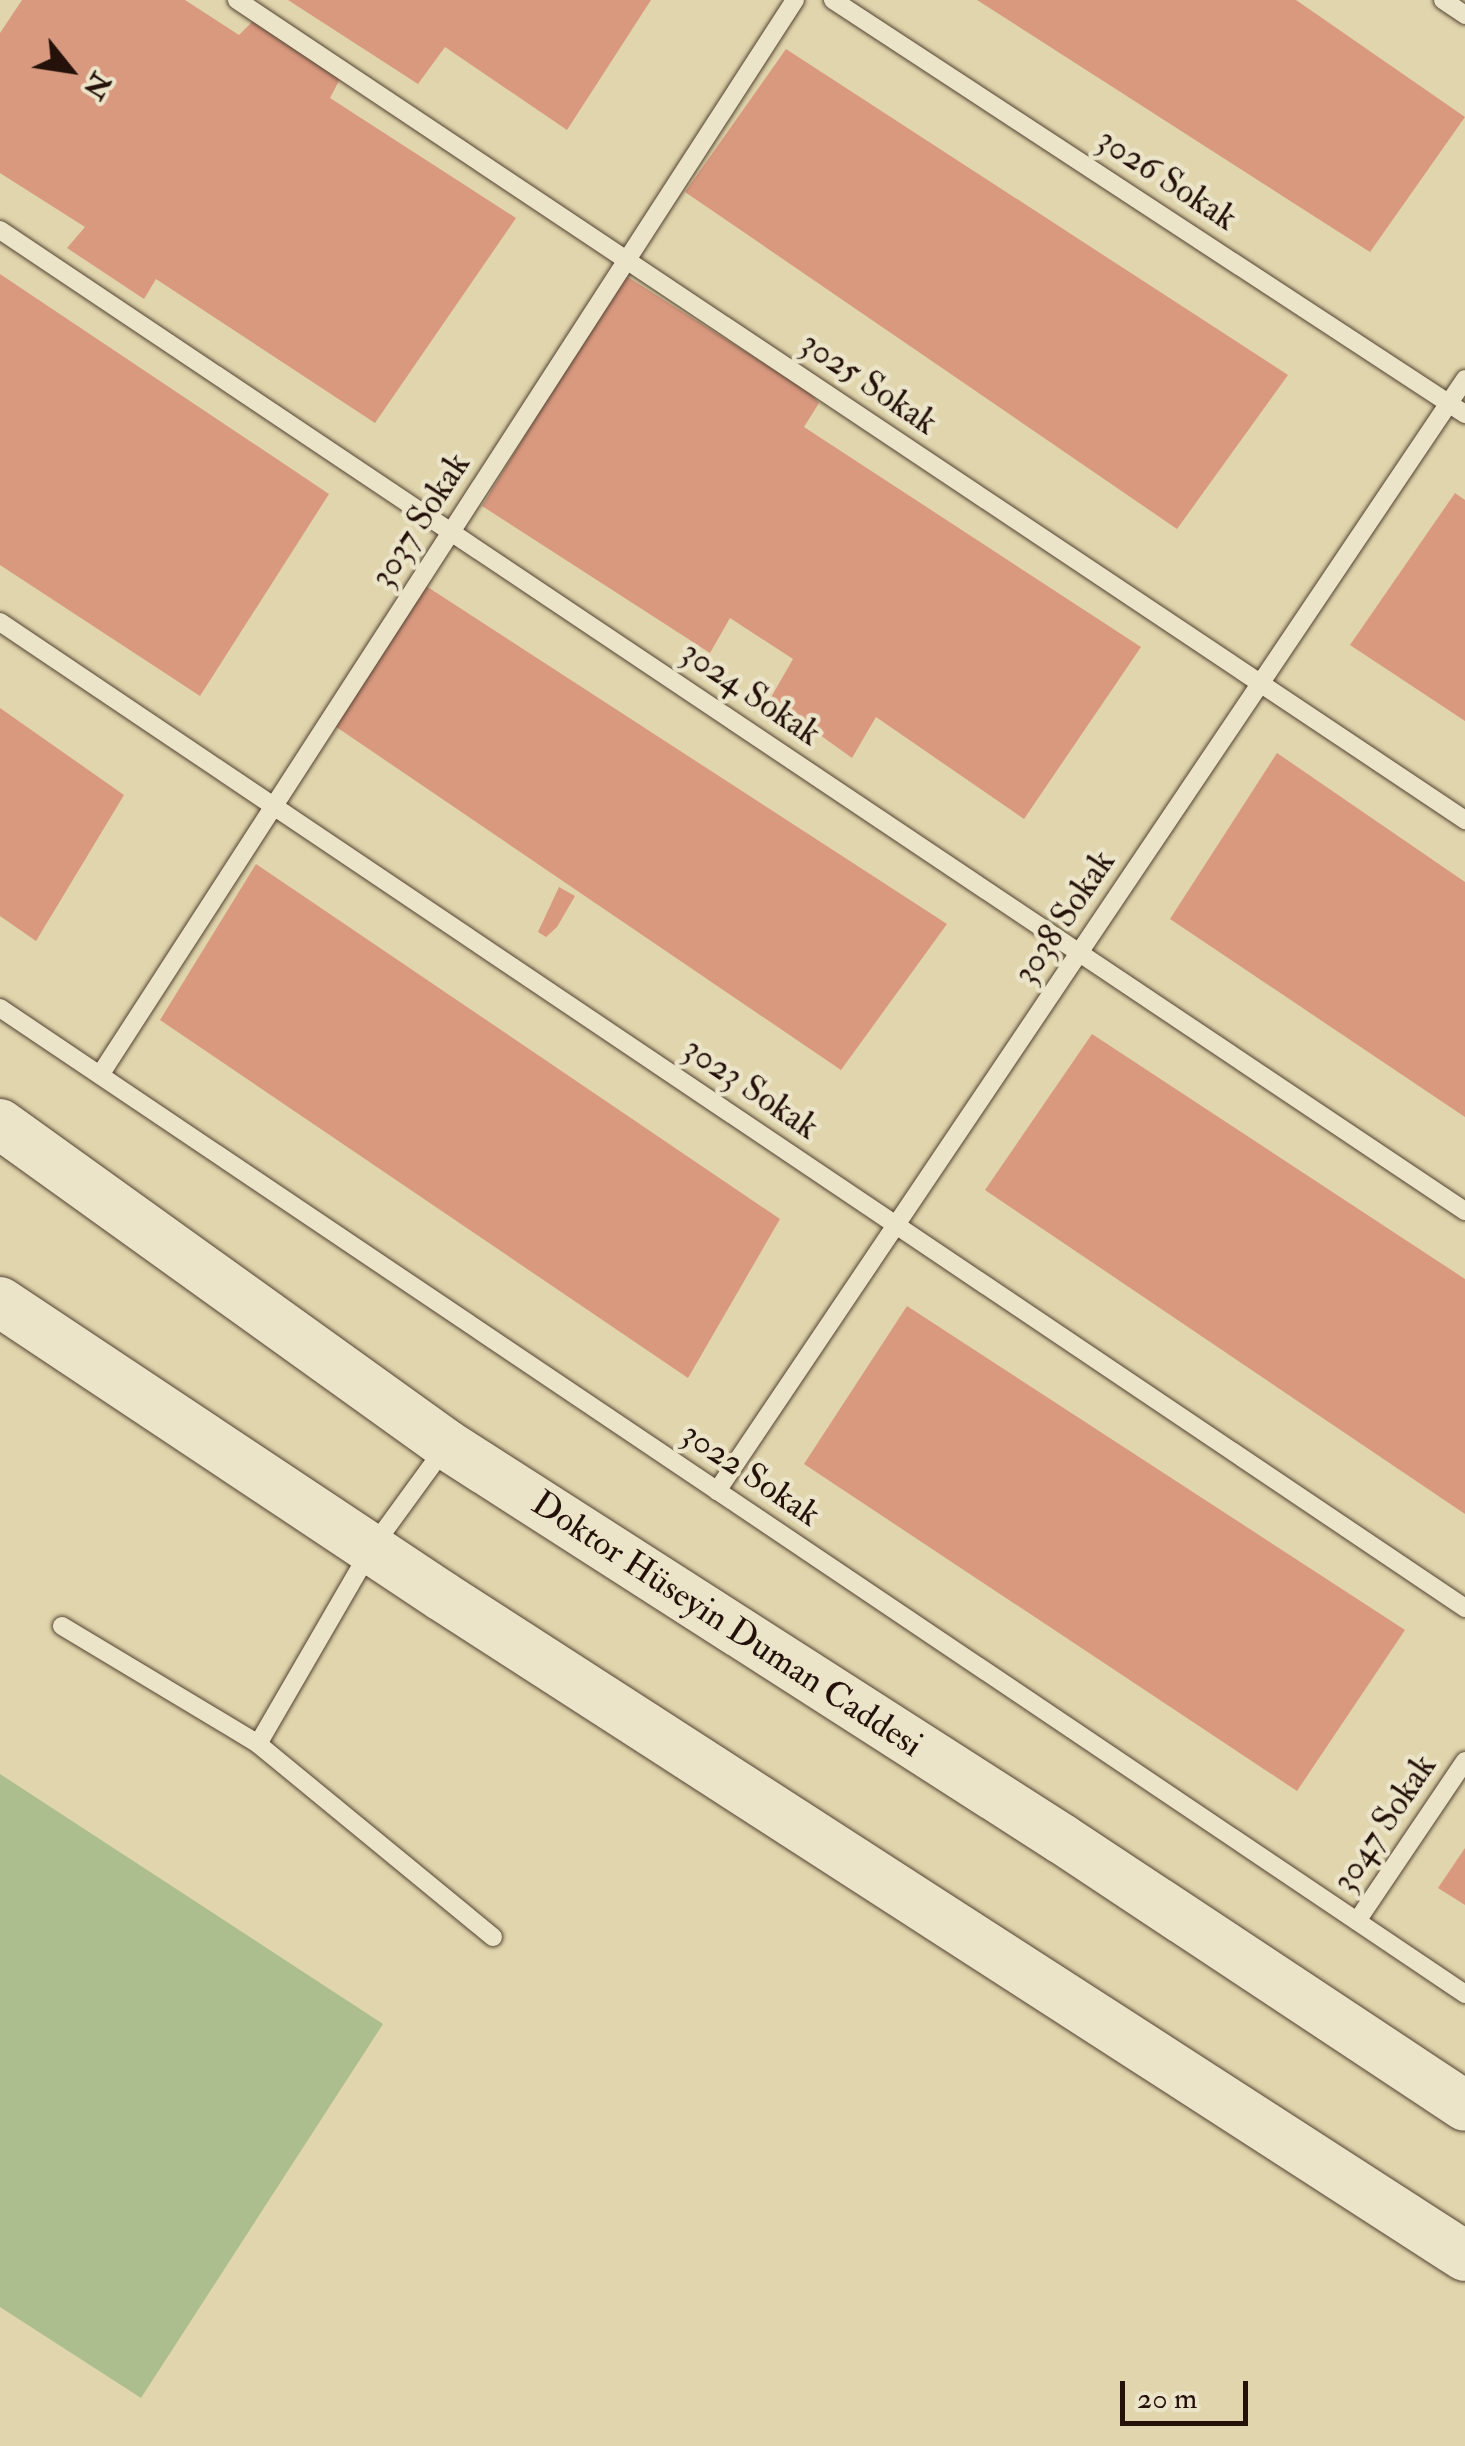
<!DOCTYPE html>
<meta charset="utf-8">
<style>
body{margin:0}
#map{position:relative;width:1465px;height:2446px;overflow:hidden;background:#e0d5ac;font-family:"IM FELL Double Pica",serif}
div>[style]{position:absolute}
.green>*{inset:0;background:#acbe8e}
.building>*{inset:0;background:#d9997f}
.roads{filter:drop-shadow(0 0 2px #534232) drop-shadow(0 0 2px #534232)}
.lane>*{height:18px;margin:-9px;padding:0 9px;transform-origin:9px;border-radius:9px;background:#ebe4c9}
.secondary>*{height:50px;margin:-25px;padding:0 25px;transform-origin:25px;border-radius:25px;background:#ebe4c9}
span{translate:-50% -50%;white-space:nowrap;text-align:center;line-height:1.15;-webkit-text-stroke:9px #ebe4c9;paint-order:stroke}
.street-label{font-size:35px;color:#24110a}
.north{position:absolute;left:20px;top:20px;width:100px;height:100px;-webkit-text-stroke:8px #ebe4c9;paint-order:stroke;rotate:120deg;font-size:28px;font-weight:700;line-height:40px;text-align:center;color:#24110a}
.north::after{content:'';display:block;margin:auto;width:35px;height:45px;background:#24110a;clip-path:polygon(50% 0,100% 100%,50% 72%,0 100%)}
.scale{position:absolute;left:1120px;top:2381px;width:128px;height:45px;box-sizing:border-box;border:5px solid #24110a;border-top:0;padding-left:12px;font-size:30px;line-height:35px;white-space:nowrap;color:#24110a;-webkit-text-stroke:8px #ebe4c9;paint-order:stroke}
</style>
<div id="map">
<div class="green">
<i style="clip-path:polygon(0 1774px,383px 2024px,141px 2398px,0 2307px)"></i>
</div>
<div class="building">
<i style="clip-path:polygon(22px 0,185px 0,239px 35px,253px 21px,341px 77px,330px 98px,516px 218px,375px 423px,156px 279px,144px 299px,67px 248px,85px 227px,0 173px,0 33px)"></i>
<i style="clip-path:polygon(288px 0,651px 0,567px 130px,445px 47px,418px 84px)"></i>
<i style="clip-path:polygon(977px 0,1296px 0,1465px 117px,1370px 252px)"></i>
<i style="clip-path:polygon(786px 49px,1288px 375px,1177px 529px,685px 192px)"></i>
<i style="clip-path:polygon(0 274px,329px 494px,200px 696px,0 565px)"></i>
<i style="clip-path:polygon(623px 274px,809px 392px,819px 403px,804px 427px,1141px 647px,1024px 819px,876px 717px,852px 758px,770px 699px,793px 659px,730px 618px,710px 653px,482px 506px)"></i>
<i style="clip-path:polygon(1455px 493px,1465px 500px,1465px 721px,1350px 645px)"></i>
<i style="clip-path:polygon(426px 586px,947px 924px,841px 1070px,329px 722px)"></i>
<i style="clip-path:polygon(0 708px,124px 795px,36px 941px,0 916px)"></i>
<i style="clip-path:polygon(1277px 753px,1465px 882px,1465px 1117px,1170px 919px)"></i>
<i style="clip-path:polygon(256px 864px,780px 1219px,688px 1378px,160px 1020px)"></i>
<i style="clip-path:polygon(559px 887px,575px 896px,557px 927px,546px 937px,538px 932px)"></i>
<i style="clip-path:polygon(1092px 1034px,1465px 1279px,1465px 1514px,985px 1190px)"></i>
<i style="clip-path:polygon(907px 1306px,1405px 1630px,1297px 1791px,804px 1464px)"></i>
<i style="clip-path:polygon(1465px 1848px,1465px 1905px,1438px 1888px)"></i>
</div>
<div class="roads">
<div class="lane">
<i style="left:237px;top:0;width:1477px;rotate:33.73deg"></i>
<i style="left:833px;top:0;width:756px;rotate:33.23deg"></i>
<i style="left:1443px;top:0;width:27px;rotate:34deg"></i>
<i style="left:0;top:230px;width:1763px;rotate:33.81deg"></i>
<i style="left:0;top:622px;width:1766px;rotate:33.94deg"></i>
<i style="left:0;top:1008px;width:1766px;rotate:33.94deg"></i>
<i style="left:100px;top:1075px;width:1280px;rotate:-57.12deg"></i>
<i style="left:717px;top:1491px;width:1340px;rotate:-56.07deg"></i>
<i style="left:62px;top:1626px;width:229px;rotate:31deg"></i>
<i style="left:258px;top:1744px;width:304px;rotate:39.4deg"></i>
<i style="left:258px;top:1744px;width:225px;rotate:-59.9deg"></i>
<i style="left:371px;top:1549px;width:124px;rotate:-53.9deg"></i>
<i style="left:1357px;top:1921px;width:193px;rotate:-56deg"></i>
</div>
<div class="secondary">
<i style="left:0;top:1124px;width:550px;rotate:35.68deg"></i>
<i style="left:447px;top:1445px;width:730px;rotate:32.65deg"></i>
<i style="left:1062px;top:1839px;width:483px;rotate:33.5deg"></i>
<i style="left:0;top:1302px;width:531px;rotate:33.63deg"></i>
<i style="left:442px;top:1596px;width:1217px;rotate:32.83deg"></i>
</div>
</div>
<div class="street-label">
<span style="left:1167px;top:179px;rotate:33deg">3026 Sokak</span>
<span style="left:869px;top:383px;rotate:34deg">3025 Sokak</span>
<span style="left:420px;top:520px;rotate:-57deg">3037 Sokak</span>
<span style="left:751px;top:693px;rotate:34deg">3024 Sokak</span>
<span style="left:1064px;top:917px;rotate:-56deg">3038 Sokak</span>
<span style="left:751px;top:1088px;rotate:34deg">3023 Sokak</span>
<span style="left:751px;top:1474px;rotate:34deg">3022 Sokak</span>
<span style="left:727px;top:1624px;rotate:33deg">Doktor Hüseyin Duman Caddesi</span>
<span style="left:1384px;top:1823px;rotate:-56deg">3047 Sokak</span>
</div>
<div class="north">N</div>
<div class="scale">20 m</div>
</div>
